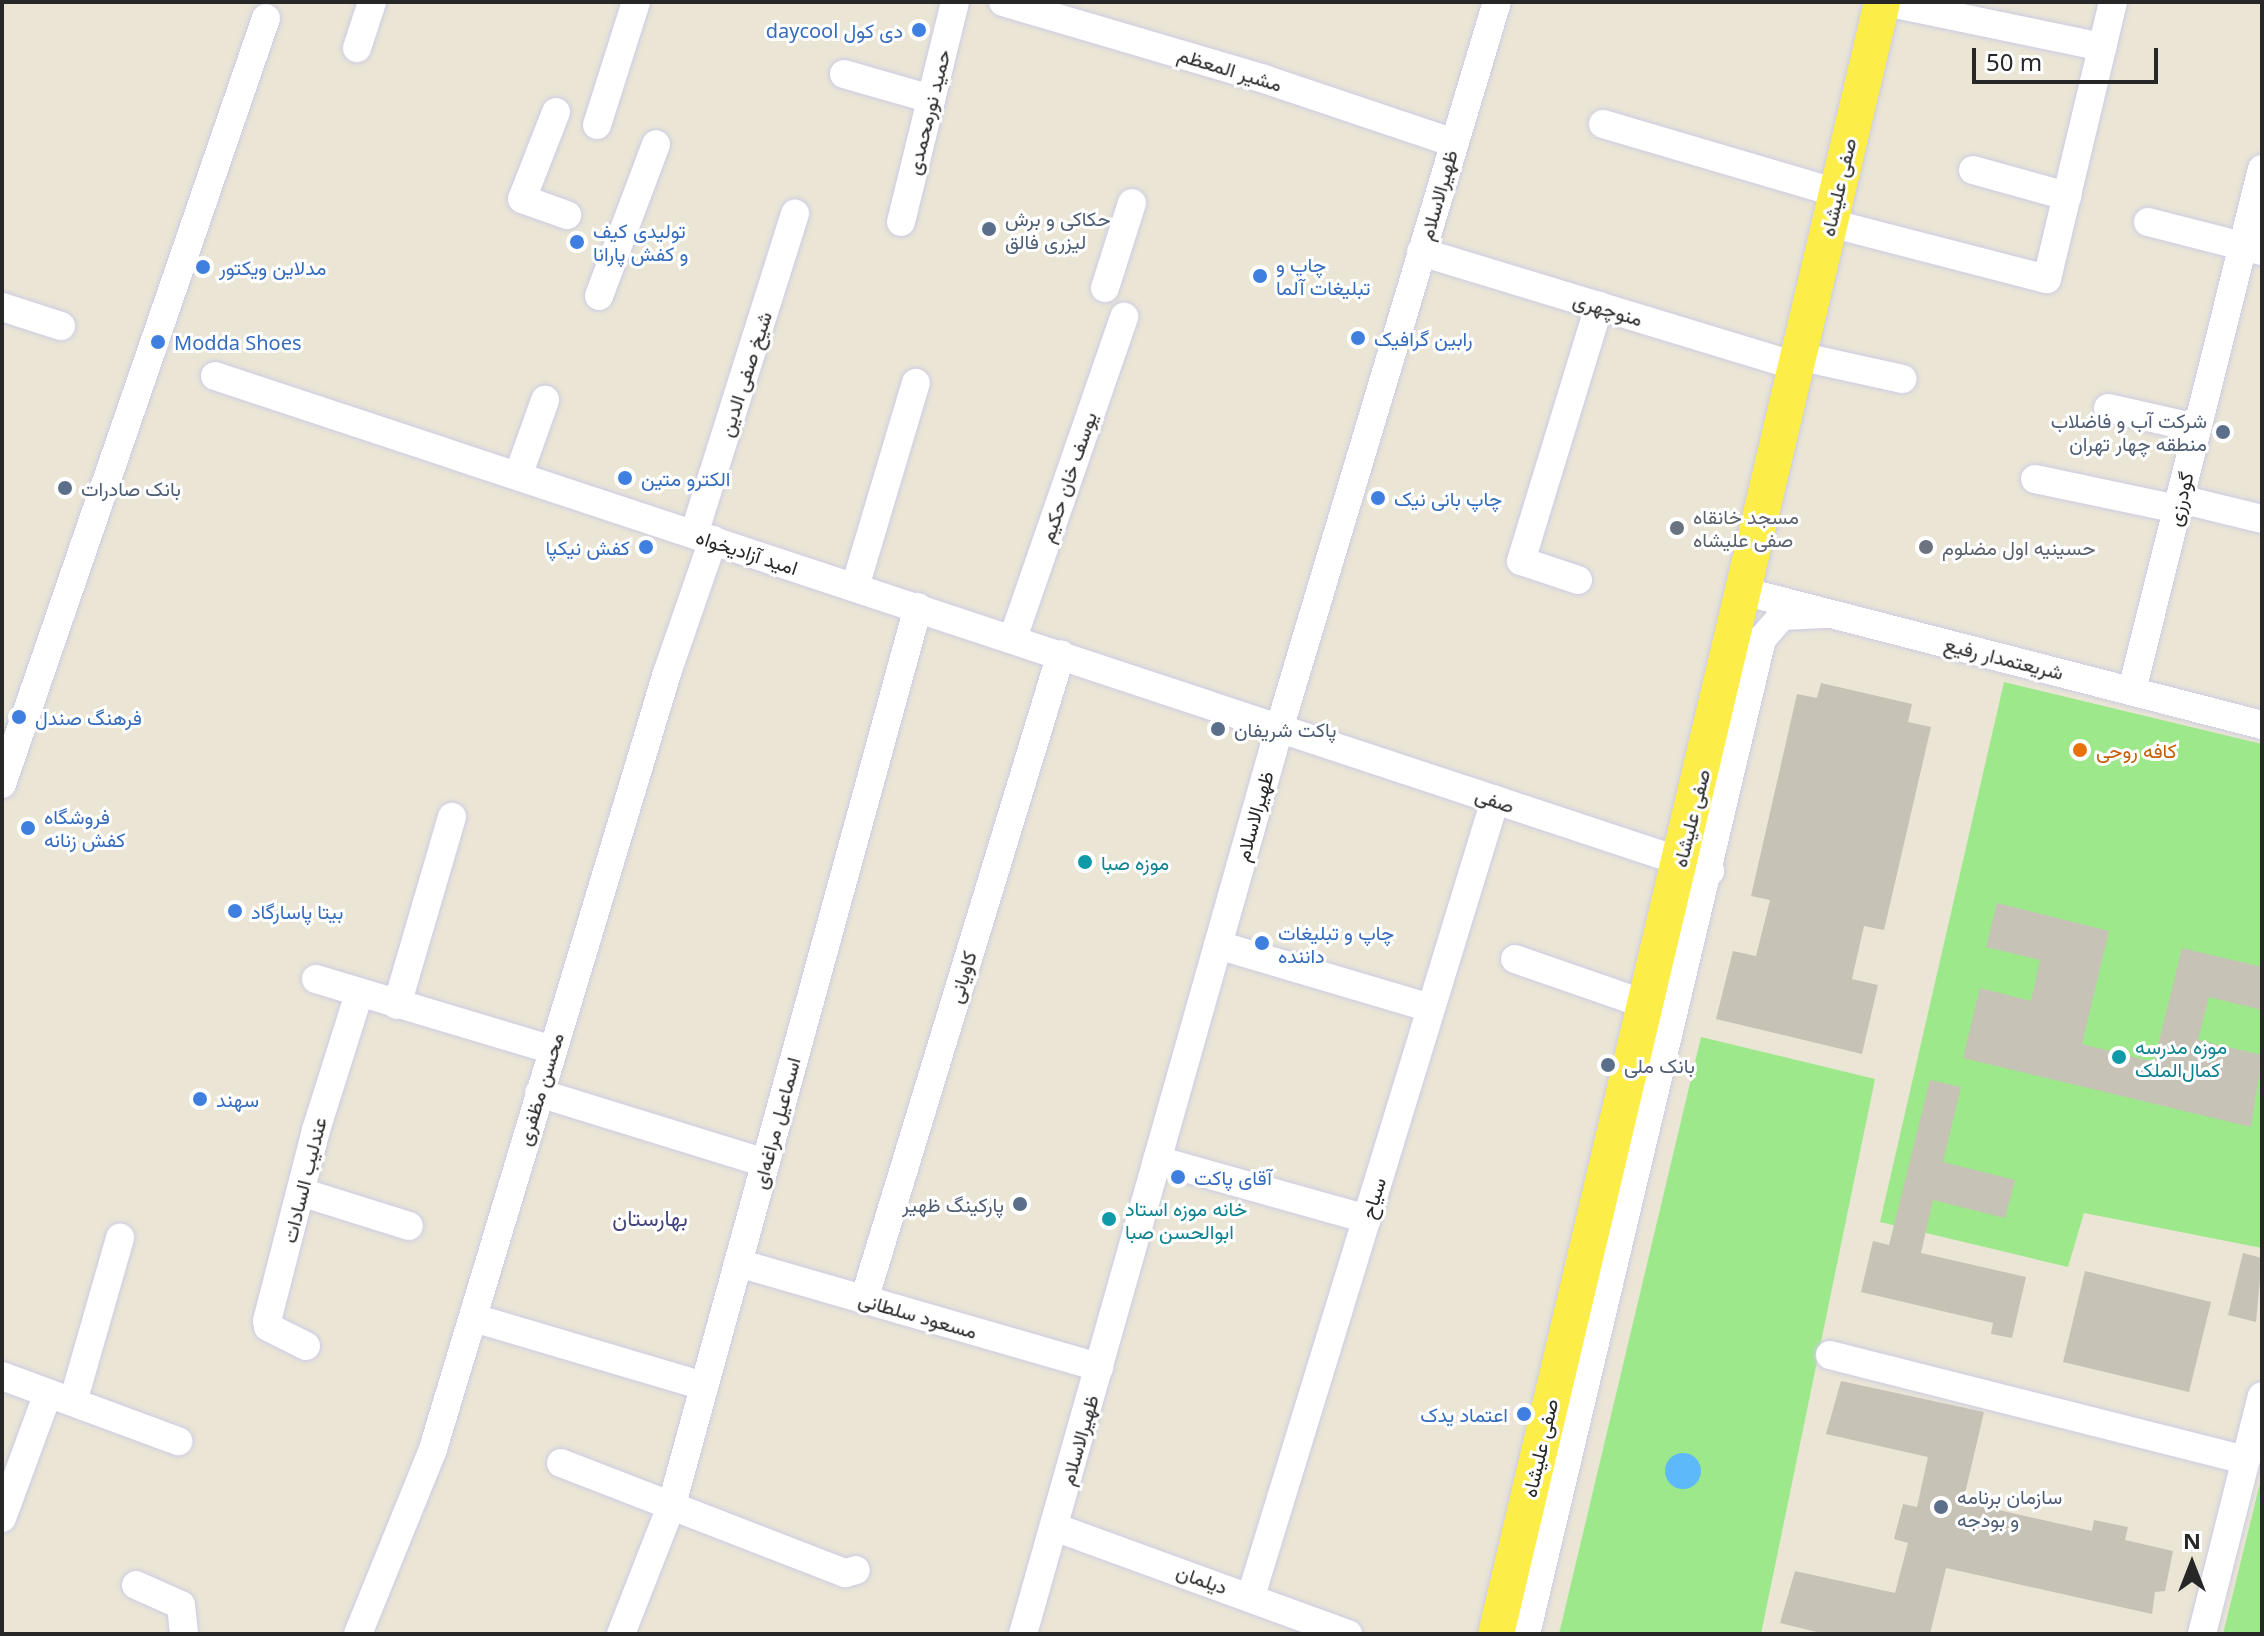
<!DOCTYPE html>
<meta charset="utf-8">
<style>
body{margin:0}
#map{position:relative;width:2264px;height:1636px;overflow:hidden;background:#ebe5d6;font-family:"Noto Sans",Vazirmatn,sans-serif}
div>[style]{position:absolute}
.green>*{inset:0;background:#9ee88c}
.water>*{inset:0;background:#5db9f9}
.round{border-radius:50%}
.building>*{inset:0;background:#c6c2b6}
.roads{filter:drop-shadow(0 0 2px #cbcce2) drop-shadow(0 0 2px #cbcce2)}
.minor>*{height:28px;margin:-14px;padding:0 14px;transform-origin:14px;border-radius:14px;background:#fff}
.major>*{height:36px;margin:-18px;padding:0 18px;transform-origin:18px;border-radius:18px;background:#fded49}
.dots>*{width:22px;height:22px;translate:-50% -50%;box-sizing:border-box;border:4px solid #fff;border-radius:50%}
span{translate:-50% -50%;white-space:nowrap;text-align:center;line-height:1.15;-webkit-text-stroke:6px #fff;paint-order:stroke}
.shop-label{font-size:20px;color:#366cbe}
.right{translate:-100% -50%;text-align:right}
.left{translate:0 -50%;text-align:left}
.street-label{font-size:20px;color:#272727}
.service-label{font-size:20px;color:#4e5e75}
.worship-label{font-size:20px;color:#5b616d}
.food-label{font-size:20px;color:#c56008}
.culture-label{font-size:20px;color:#0d838f}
.neighbourhood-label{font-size:22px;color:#44467b}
.frame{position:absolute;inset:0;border:4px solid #272727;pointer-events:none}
.north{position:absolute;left:2152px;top:1524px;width:80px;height:80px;-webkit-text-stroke:6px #fff;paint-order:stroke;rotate:0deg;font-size:22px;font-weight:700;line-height:32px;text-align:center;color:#272727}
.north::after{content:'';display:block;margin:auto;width:28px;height:36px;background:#272727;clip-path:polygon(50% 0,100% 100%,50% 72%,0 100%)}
.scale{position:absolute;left:1972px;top:48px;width:186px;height:36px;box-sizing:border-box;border:4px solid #272727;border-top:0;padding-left:10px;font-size:24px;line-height:28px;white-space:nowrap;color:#272727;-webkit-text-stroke:6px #fff;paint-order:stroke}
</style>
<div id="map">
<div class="green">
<i style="clip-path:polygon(2004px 682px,2262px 744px,2262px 1248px,2084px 1213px,2068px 1267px,1880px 1222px)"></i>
<i style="clip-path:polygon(1701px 1037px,1875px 1079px,1761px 1634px,1559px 1634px)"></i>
<i style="clip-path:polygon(2262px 1475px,2262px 1634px,2223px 1634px)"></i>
</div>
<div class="water">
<i class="round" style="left:1665px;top:1453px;width:36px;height:36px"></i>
</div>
<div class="building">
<i style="clip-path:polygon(1821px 683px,1912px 704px,1908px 722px,1931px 727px,1884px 930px,1864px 926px,1852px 979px,1878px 985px,1862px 1054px,1716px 1019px,1733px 951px,1756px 956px,1770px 900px,1751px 896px,1797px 694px,1817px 698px)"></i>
<i style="clip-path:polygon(1997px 903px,2109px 931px,2082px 1044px,2154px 1062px,2182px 948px,2262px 967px,2262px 1010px,2209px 997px,2198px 1040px,2262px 1055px,2251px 1127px,1963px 1058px,1980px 988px,2031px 1001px,2040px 960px,1986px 947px)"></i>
<i style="clip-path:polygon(1930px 1080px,1961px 1087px,1943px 1162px,2015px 1180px,2005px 1218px,1933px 1200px,1921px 1253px,2026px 1277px,2012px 1338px,1991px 1334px,1993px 1323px,1861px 1292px,1873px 1241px,1889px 1245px)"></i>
<i style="clip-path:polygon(2243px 1253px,2262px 1258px,2256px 1322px,2228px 1315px)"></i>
<i style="clip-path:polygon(2085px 1271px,2211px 1302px,2189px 1392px,2063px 1362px)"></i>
<i style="clip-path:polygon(1841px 1381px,1984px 1412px,1963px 1502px,2092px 1531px,2094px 1520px,2128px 1527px,2125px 1540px,2173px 1551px,2165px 1591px,2155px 1592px,2152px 1614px,1946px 1568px,1930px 1634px,1825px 1634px,1780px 1623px,1795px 1571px,1895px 1593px,1908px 1543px,1894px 1539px,1903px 1504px,1917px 1507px,1928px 1457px,1826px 1434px)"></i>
</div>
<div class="roads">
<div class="minor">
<i style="left:1003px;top:2px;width:272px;rotate:16.4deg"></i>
<i style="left:1264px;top:79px;width:200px;rotate:18.6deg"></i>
<i style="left:1885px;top:2px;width:222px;rotate:11.7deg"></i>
<i style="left:357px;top:48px;width:48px;rotate:-71.9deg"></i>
<i style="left:844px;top:74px;width:91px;rotate:16deg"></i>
<i style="left:556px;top:112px;width:93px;rotate:111.3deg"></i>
<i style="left:522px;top:199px;width:48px;rotate:19.6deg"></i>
<i style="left:1603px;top:124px;width:244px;rotate:16.4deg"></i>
<i style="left:597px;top:125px;width:129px;rotate:-72.4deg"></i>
<i style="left:1973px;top:170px;width:98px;rotate:15.5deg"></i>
<i style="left:901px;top:222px;width:227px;rotate:-76.2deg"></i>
<i style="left:2148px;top:222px;width:118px;rotate:14.3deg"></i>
<i style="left:1830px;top:223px;width:224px;rotate:14.5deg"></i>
<i style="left:2047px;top:279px;width:285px;rotate:-76.6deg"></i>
<i style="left:1421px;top:252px;width:392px;rotate:16.9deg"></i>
<i style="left:1105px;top:288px;width:89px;rotate:-72.4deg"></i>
<i style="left:599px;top:296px;width:162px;rotate:-69.4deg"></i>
<i style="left:2px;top:307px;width:62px;rotate:17.9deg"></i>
<i style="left:1798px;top:356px;width:107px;rotate:12.4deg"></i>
<i style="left:215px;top:376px;width:1575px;rotate:18.32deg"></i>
<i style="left:2108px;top:408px;width:91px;rotate:12.7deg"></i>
<i style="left:518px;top:476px;width:81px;rotate:-70.4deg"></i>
<i style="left:2035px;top:479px;width:145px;rotate:11.9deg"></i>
<i style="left:2180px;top:499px;width:84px;rotate:13.7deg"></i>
<i style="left:694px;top:534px;width:336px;rotate:-72.5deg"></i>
<i style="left:1578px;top:580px;width:60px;rotate:-161.6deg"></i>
<i style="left:1521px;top:561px;width:267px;rotate:-73deg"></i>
<i style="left:855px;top:587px;width:213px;rotate:-73.4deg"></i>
<i style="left:1746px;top:592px;width:533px;rotate:14.45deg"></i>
<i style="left:1013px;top:638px;width:340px;rotate:-70.9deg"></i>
<i style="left:2132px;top:690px;width:537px;rotate:-75.99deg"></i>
<i style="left:2px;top:784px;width:810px;rotate:-70.98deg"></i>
<i style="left:1218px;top:945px;width:222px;rotate:16.5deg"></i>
<i style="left:1515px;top:959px;width:138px;rotate:19.1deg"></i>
<i style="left:316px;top:979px;width:246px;rotate:16.7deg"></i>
<i style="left:397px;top:1005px;width:196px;rotate:-73.7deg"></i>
<i style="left:539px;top:1093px;width:237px;rotate:17.2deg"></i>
<i style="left:1157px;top:1160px;width:218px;rotate:15.7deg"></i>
<i style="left:301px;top:1192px;width:113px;rotate:17.5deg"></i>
<i style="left:738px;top:1263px;width:376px;rotate:16.1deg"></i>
<i style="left:864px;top:1300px;width:675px;rotate:-73.04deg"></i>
<i style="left:474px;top:1318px;width:240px;rotate:16.5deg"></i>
<i style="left:306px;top:1346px;width:42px;rotate:-153.4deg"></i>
<i style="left:268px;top:1327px;width:6px;rotate:-99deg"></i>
<i style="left:267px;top:1321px;width:197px;rotate:-75.6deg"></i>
<i style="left:316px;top:1130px;width:143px;rotate:-72.5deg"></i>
<i style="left:1830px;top:1355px;width:429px;rotate:14.2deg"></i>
<i style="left:2px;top:1376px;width:188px;rotate:20.3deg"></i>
<i style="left:73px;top:1402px;width:171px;rotate:-74deg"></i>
<i style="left:561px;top:1463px;width:305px;rotate:21.2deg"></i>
<i style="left:845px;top:1573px;width:11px;rotate:-15deg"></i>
<i style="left:2px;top:1518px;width:133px;rotate:-69.8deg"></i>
<i style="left:1054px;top:1527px;width:313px;rotate:20deg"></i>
<i style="left:136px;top:1585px;width:49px;rotate:24deg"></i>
<i style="left:181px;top:1605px;width:29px;rotate:84deg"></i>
<i style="left:1251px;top:1596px;width:833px;rotate:-72.96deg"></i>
<i style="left:358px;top:1634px;width:200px;rotate:-67.9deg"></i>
<i style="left:433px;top:1449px;width:811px;rotate:-73.22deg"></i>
<i style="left:667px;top:673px;width:141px;rotate:-70.9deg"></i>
<i style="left:621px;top:1634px;width:140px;rotate:-68.6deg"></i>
<i style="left:672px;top:1504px;width:930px;rotate:-74.66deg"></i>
<i style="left:1023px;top:1634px;width:944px;rotate:-74.2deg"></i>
<i style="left:1280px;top:726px;width:756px;rotate:-73.32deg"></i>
<i style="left:1526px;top:1634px;width:1023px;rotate:-76.66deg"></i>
<i style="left:1762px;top:639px;width:30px;rotate:-49deg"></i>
<i style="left:1782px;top:616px;width:42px;rotate:-2.7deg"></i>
<i style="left:2202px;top:1634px;width:245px;rotate:-75.9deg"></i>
</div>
<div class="major">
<i style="left:1496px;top:1634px;width:1677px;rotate:-76.69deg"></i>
</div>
</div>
<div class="dots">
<i style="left:919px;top:30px;background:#3f7fe0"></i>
<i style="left:989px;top:229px;background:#5c6f8a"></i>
<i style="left:577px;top:242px;background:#3f7fe0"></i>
<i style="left:203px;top:267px;background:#3f7fe0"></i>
<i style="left:1260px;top:276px;background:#3f7fe0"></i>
<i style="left:1358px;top:338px;background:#3f7fe0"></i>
<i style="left:158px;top:342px;background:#3f7fe0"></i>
<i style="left:2223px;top:432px;background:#5c6f8a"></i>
<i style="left:625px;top:478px;background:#3f7fe0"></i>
<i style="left:65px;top:488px;background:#5c6f8a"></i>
<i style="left:1378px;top:498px;background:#3f7fe0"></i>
<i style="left:1677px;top:528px;background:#6b7280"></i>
<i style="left:646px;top:547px;background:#3f7fe0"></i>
<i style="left:1926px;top:547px;background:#6b7280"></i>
<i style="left:19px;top:717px;background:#3f7fe0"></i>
<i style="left:1218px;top:729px;background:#5c6f8a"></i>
<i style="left:2080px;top:750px;background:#e8710a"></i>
<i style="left:28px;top:828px;background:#3f7fe0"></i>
<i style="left:1085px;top:862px;background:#0f9aa8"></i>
<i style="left:235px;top:911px;background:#3f7fe0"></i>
<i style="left:1262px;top:943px;background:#3f7fe0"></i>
<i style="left:2119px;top:1057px;background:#0f9aa8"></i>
<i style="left:1608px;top:1065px;background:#5c6f8a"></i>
<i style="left:200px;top:1099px;background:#3f7fe0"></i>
<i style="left:1178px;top:1177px;background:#3f7fe0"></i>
<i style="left:1020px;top:1204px;background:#5c6f8a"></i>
<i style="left:1109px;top:1219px;background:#0f9aa8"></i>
<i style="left:1524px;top:1414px;background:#3f7fe0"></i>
<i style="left:1941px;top:1507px;background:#5c6f8a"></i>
</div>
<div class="shop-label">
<span class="right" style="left:903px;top:30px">daycool دی کول</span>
<span class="left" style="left:593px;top:242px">تولیدی کیف<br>و کفش پارانا</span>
<span class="left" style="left:1276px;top:276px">چاپ و<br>تبلیغات آلما</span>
<span class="left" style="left:219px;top:267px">مدلاین ویکتور</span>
<span class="left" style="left:1374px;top:338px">رابین گرافیک</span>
<span class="left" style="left:174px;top:342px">Modda Shoes</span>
<span class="left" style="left:641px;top:478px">الکترو متین</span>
<span class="left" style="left:1394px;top:498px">چاپ بانی‌ نیک</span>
<span class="right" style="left:630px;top:547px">کفش نیکپا</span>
<span class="left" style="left:35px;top:717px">فرهنگ صندل</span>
<span class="left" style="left:44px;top:828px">فروشگاه<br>کفش زنانه</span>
<span class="left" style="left:251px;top:911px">بیتا پاسارگاد</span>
<span class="left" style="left:1278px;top:944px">چاپ و تبلیغات<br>داننده</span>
<span class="left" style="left:216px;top:1099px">سهند</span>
<span class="left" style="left:1194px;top:1177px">آقای پاکت</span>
<span class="right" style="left:1508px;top:1414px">اعتماد یدک</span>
</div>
<div class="street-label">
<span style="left:1230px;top:69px;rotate:17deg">مشیر المعظم</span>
<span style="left:928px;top:112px;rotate:-76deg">حمید نورمحمدی</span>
<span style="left:1838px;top:187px;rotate:-77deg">صفی علیشاه</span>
<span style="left:1438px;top:195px;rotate:-74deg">ظهیرالاسلام</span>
<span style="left:1608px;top:309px;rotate:17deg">منوچهری</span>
<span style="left:745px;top:374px;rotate:-72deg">شیخ صفی الدین</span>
<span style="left:1068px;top:477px;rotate:-71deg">یوسف خان حکیم</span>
<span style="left:2180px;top:499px;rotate:-76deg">گودرزی</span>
<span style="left:747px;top:552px;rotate:18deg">امید آزادیخواه</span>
<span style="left:2004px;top:658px;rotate:14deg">شریعتمدار رفیع</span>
<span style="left:1495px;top:800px;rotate:19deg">صفی</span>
<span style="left:1254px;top:816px;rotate:-74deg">ظهیرالاسلام</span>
<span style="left:1691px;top:818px;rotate:-76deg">صفی علیشاه</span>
<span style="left:962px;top:977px;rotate:-73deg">کاویانی</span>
<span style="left:540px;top:1089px;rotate:-73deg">محسن مظفری</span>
<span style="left:776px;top:1123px;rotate:-75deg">اسماعیل مراغه‌ای</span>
<span style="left:304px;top:1180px;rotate:-76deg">عندلیب السادات</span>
<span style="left:1373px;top:1198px;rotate:-73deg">سیاح</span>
<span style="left:918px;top:1315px;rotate:16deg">مسعود سلطانی</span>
<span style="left:1079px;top:1440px;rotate:-74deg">ظهیرالاسلام</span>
<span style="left:1540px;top:1448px;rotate:-77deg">صفی علیشاه</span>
<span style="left:1202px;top:1579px;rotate:19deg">دیلمان</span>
</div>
<div class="service-label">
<span class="left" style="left:1005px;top:230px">حکاکی و برش<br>لیزری فالق</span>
<span class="right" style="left:2207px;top:432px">شرکت آب و فاضلاب<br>منطقه چهار تهران</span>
<span class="left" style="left:81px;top:488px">بانک صادرات</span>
<span class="left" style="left:1234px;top:729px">پاکت شریفان</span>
<span class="left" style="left:1624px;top:1065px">بانک ملی</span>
<span class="right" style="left:1004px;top:1204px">پارکینگ ظهیر</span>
<span class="left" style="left:1957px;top:1508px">سازمان برنامه<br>و بودجه</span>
</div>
<div class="worship-label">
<span class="left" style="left:1693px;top:528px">مسجد خانقاه<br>صفی علیشاه</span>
<span class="left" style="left:1942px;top:547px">حسینیه اول مضلوم</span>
</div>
<div class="food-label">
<span class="left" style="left:2096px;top:750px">کافه روحی</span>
</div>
<div class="culture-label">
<span class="left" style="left:1101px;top:862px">موزه صبا</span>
<span class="left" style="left:2135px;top:1058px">موزه مدرسه<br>کمال‌الملک</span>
<span class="left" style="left:1125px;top:1220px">خانه موزه استاد<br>ابوالحسن صبا</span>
</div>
<div class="neighbourhood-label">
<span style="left:650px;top:1218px">بهارستان</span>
</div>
<div class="frame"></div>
<div class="north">N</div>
<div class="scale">50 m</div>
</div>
